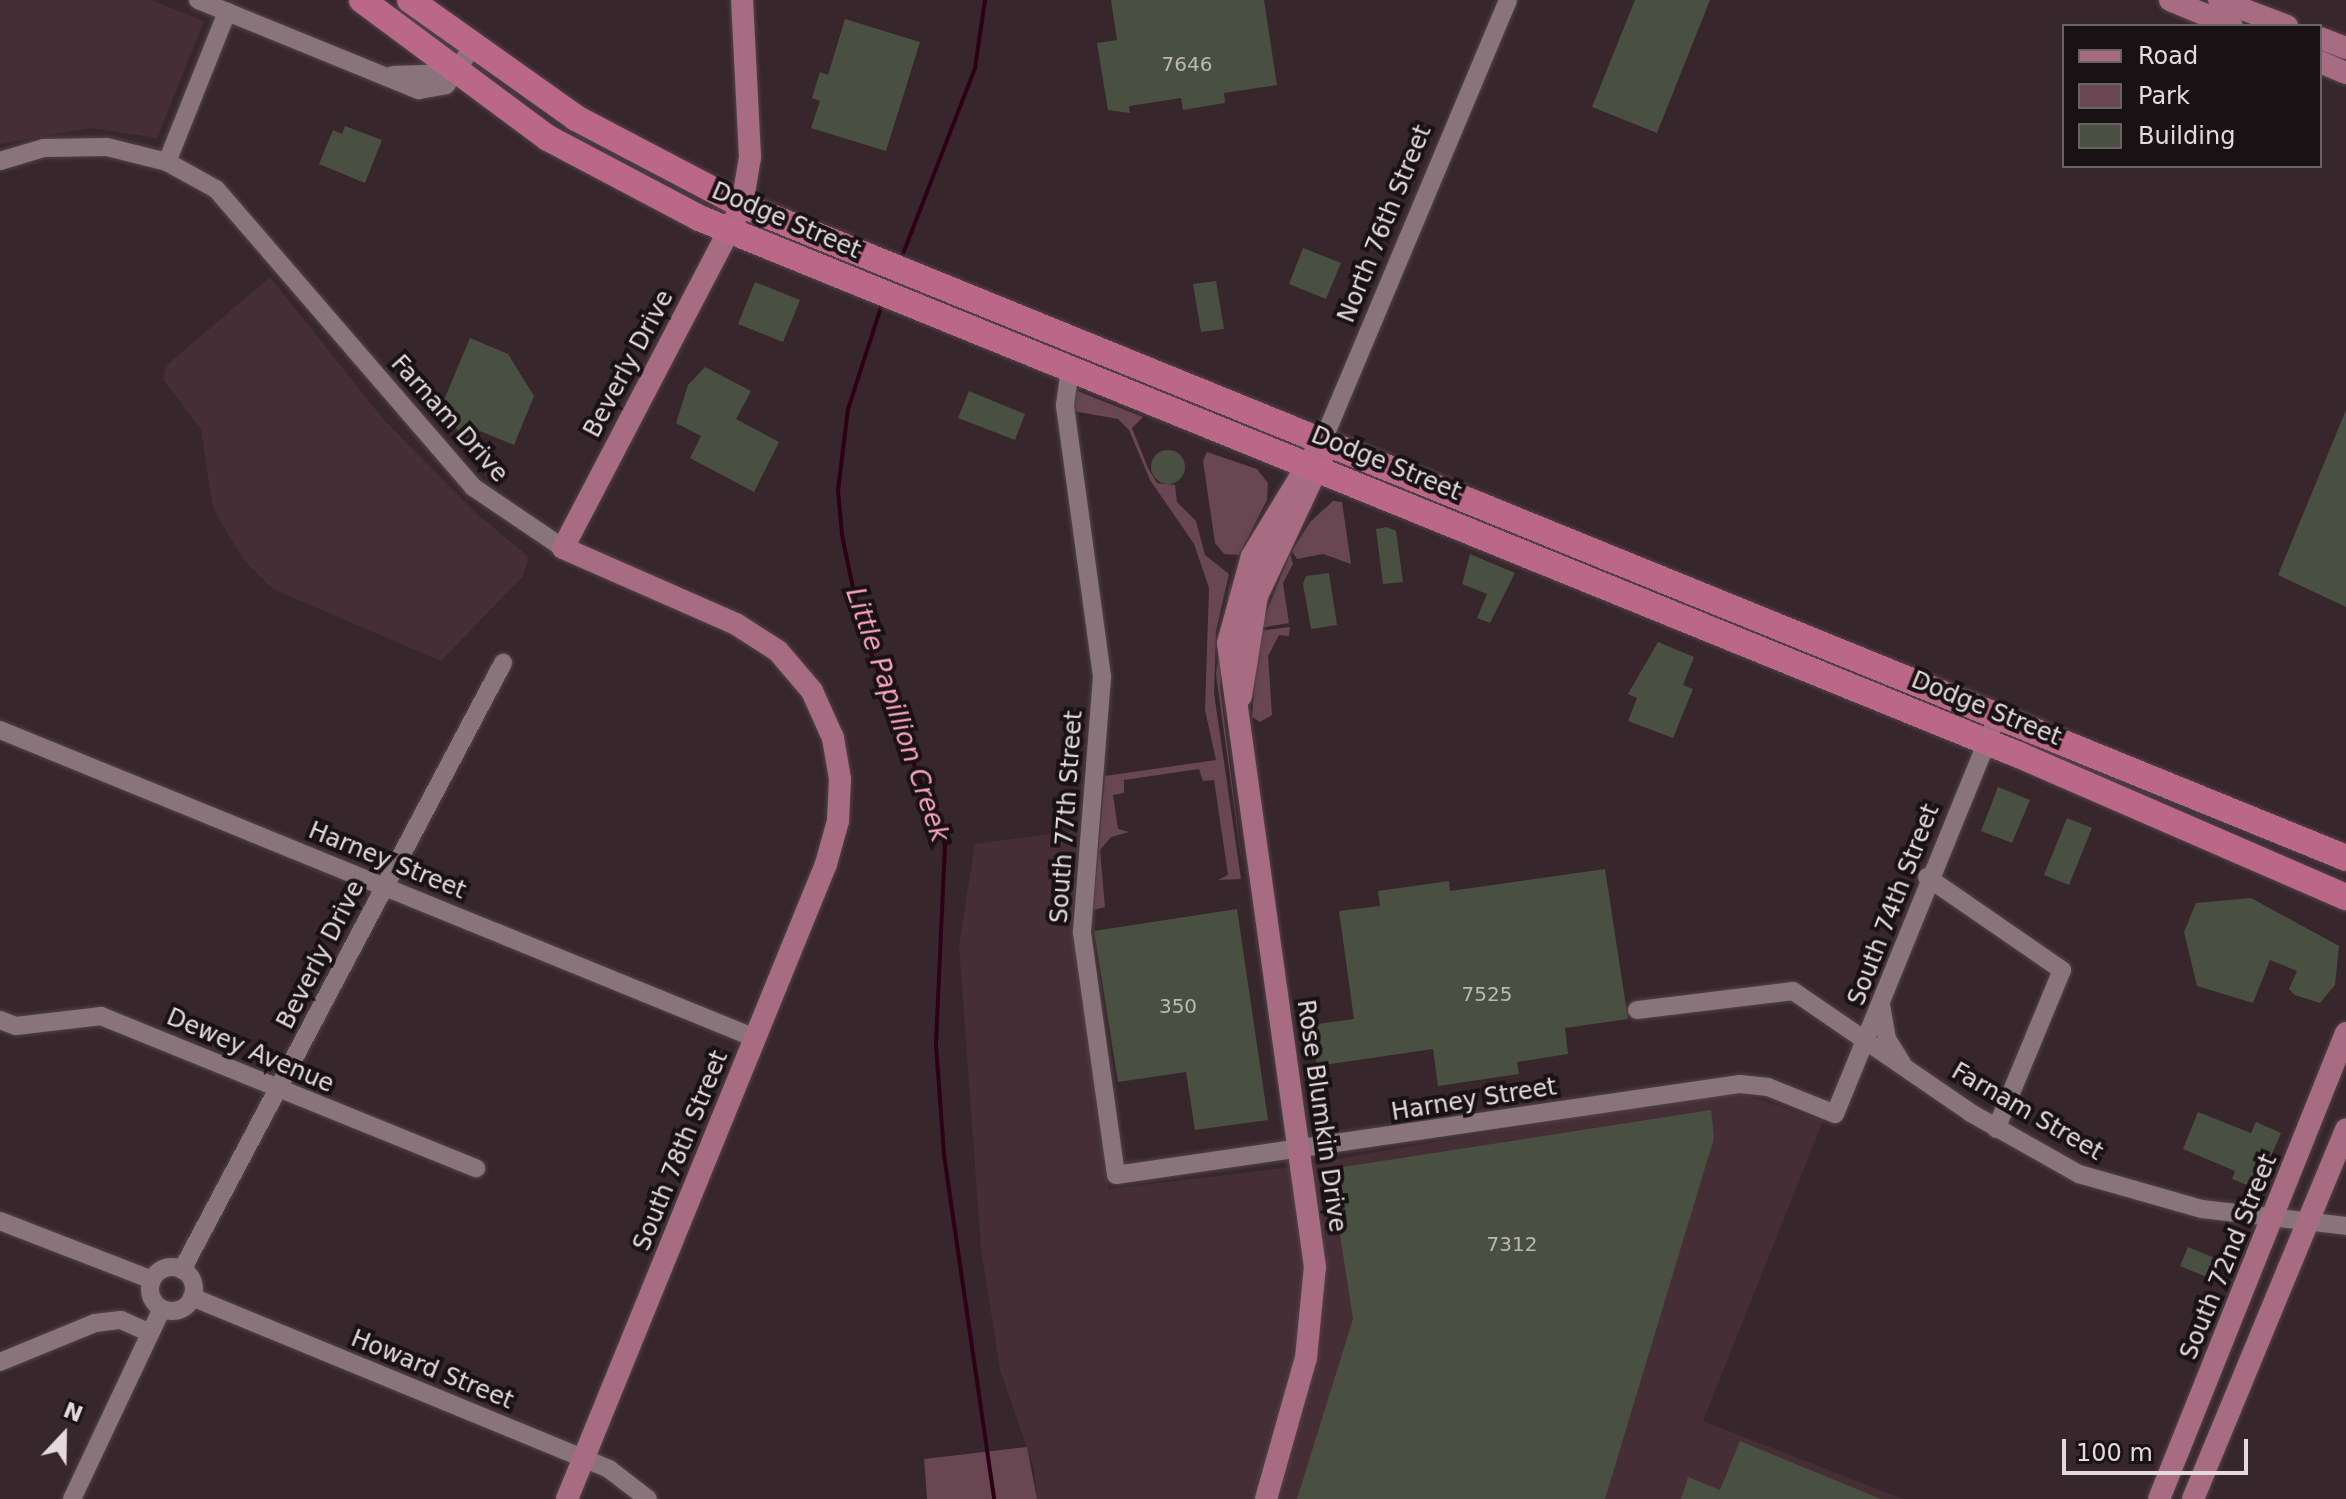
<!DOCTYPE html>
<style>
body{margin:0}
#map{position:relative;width:2346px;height:1499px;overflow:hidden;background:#37262c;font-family:"DejaVu Sans",sans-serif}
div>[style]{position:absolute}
.built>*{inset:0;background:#452e36}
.green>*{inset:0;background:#684652}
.stream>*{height:4px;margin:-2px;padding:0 2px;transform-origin:2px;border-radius:2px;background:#2d0016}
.building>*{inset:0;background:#495041}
.round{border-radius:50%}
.roads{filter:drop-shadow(0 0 2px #514448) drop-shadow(0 0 2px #514448)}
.minor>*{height:18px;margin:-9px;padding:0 9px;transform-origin:9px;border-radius:9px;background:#88747a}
.minor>.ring{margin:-9px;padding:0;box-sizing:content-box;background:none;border:18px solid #88747a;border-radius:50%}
.major>*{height:22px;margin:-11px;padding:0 11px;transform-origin:11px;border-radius:11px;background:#a76c82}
.highway>*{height:26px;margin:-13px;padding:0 13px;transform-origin:13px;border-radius:13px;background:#bb6788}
span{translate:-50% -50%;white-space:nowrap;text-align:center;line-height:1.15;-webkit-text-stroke:8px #191214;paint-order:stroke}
.number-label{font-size:20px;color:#bdb7b5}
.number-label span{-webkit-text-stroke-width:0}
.street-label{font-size:24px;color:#e4d9dc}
.water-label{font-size:26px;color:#f8a1c2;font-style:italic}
.legend{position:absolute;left:2062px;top:24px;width:260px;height:144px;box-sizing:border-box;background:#191214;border:2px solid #6a6264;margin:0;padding:10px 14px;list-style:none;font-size:24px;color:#e4d9dc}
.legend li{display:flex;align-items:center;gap:16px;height:40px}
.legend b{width:40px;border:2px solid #6a6264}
.north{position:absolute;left:24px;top:1395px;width:80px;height:80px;-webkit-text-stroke:6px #191214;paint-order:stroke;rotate:22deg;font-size:22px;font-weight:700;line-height:32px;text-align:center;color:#e4d9dc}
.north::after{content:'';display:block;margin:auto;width:28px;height:36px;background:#e4d9dc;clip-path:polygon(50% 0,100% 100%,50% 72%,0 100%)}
.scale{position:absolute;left:2062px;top:1439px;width:186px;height:36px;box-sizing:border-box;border:4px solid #e4d9dc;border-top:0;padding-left:10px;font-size:24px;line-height:28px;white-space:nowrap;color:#e4d9dc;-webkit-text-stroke:6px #191214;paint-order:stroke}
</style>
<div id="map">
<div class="built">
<i style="clip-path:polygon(0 0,151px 0,204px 21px,157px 138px,90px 128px,0 144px)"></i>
<i style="clip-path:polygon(270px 277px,383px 419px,477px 514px,529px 557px,523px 576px,441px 661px,273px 589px,243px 559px,213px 509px,201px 430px,163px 379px,167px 365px)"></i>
<i style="clip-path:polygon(1080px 830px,1072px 931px,1109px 1189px,1292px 1167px,1731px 1090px,1823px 1121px,1703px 1421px,1903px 1499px,1037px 1499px,1034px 1468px,1000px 1370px,981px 1248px,959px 945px,975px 844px)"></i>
</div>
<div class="green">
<i style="clip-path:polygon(1075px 390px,1143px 417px,1132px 428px,1148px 468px,1157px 483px,1175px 485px,1177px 502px,1196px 521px,1205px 555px,1229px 574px,1216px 631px,1214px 693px,1241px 879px,1218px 880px,1228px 875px,1214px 780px,1203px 781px,1199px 769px,1124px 780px,1124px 793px,1113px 795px,1118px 829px,1129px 832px,1111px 837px,1100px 850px,1105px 907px,1093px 910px,1105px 776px,1216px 760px,1205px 710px,1209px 588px,1194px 544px,1150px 480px,1129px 430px,1118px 419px,1073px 411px)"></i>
<i style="clip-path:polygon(1207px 452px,1257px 469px,1268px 483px,1267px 500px,1239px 555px,1224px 554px,1215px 543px,1203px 461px)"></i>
<i style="clip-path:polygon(1333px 501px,1342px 502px,1351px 564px,1323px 554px,1297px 559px,1292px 551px,1310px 522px)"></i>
<i style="clip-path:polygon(1290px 554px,1293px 564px,1283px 583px,1289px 623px,1260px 628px)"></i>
<i style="clip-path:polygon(1231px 579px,1220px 687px,1244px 878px,1216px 674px)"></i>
<i style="clip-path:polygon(1290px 627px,1289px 636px,1279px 635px,1268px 656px,1272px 715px,1260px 722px,1252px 717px,1259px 631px)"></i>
<i style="clip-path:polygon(1027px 1447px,1037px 1499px,927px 1499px,924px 1459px)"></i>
</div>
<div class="stream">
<i style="left:901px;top:259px;width:205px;rotate:-68.8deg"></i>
<i style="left:975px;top:68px;width:69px;rotate:-81.6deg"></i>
<i style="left:882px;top:304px;width:110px;rotate:107.9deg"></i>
<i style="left:848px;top:409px;width:82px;rotate:97deg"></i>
<i style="left:838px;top:490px;width:45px;rotate:84.9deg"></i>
<i style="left:842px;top:535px;width:94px;rotate:78.3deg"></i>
<i style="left:861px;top:627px;width:234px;rotate:68.9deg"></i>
<i style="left:945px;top:845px;width:200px;rotate:92.6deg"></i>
<i style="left:936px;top:1045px;width:110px;rotate:85.8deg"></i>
<i style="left:944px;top:1155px;width:348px;rotate:81.7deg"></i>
</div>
<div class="building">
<i style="clip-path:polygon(1111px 0,1264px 0,1277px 85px,1224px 93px,1225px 103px,1183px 110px,1181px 98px,1129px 106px,1130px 113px,1108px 110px,1097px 43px,1117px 40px)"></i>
<i style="clip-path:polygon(1635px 0,1710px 0,1657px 133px,1592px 107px)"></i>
<i style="clip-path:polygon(845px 19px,920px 42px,886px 151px,811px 128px,820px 101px,812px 98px,820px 72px,828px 75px)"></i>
<i style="clip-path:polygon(345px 126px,382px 140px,365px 183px,319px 164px,333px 130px,342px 134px)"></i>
<i style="clip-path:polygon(1303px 248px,1341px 263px,1326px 299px,1289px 284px)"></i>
<i style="clip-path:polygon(1216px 281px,1224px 329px,1201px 332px,1193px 284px)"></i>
<i style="clip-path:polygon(755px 282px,800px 300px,783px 342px,738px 324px)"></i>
<i style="clip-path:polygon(470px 338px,508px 354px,534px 396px,514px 445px,480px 431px,466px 442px,441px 407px)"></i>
<i style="clip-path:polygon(705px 367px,751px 391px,736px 419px,779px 442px,754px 492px,690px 458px,701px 436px,676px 423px,688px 385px)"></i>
<i style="clip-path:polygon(969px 391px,1025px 414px,1015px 440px,958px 418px)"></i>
<i style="clip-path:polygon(2346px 410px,2346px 607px,2278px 575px)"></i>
<i class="round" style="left:1151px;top:450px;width:34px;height:34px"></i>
<i style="clip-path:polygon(1387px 527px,1396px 531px,1403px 582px,1383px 584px,1376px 529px)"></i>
<i style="clip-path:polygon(1470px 554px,1515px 573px,1490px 623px,1477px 618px,1487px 594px,1462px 584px)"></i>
<i style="clip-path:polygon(1329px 573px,1337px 625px,1311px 629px,1303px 584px,1306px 576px)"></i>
<i style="clip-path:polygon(1658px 642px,1694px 657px,1683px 685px,1693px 689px,1673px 738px,1628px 721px,1637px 698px,1628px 694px)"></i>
<i style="clip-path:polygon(1998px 787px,2030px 800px,2012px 843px,1981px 831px)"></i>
<i style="clip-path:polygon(2067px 818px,2092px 828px,2069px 885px,2044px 875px)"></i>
<i style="clip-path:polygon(1605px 869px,1628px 1019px,1565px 1028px,1568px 1054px,1517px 1062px,1519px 1074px,1438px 1086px,1433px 1049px,1317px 1066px,1311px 1025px,1354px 1019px,1339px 911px,1380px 906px,1378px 891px,1449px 881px,1450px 891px)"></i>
<i style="clip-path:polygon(2251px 898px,2339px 946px,2335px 985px,2320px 1003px,2295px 995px,2289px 989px,2297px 971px,2270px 960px,2253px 1003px,2197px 986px,2184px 932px,2196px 903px)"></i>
<i style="clip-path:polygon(1237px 909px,1268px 1120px,1195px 1130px,1186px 1072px,1118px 1082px,1094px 931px)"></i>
<i style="clip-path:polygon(1711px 1110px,1714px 1138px,1605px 1499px,1297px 1499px,1353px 1319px,1330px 1169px)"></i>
<i style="clip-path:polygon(2198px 1112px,2251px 1133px,2256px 1122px,2281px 1133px,2257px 1189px,2232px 1179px,2235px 1171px,2183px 1149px)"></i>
<i style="clip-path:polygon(2188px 1247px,2217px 1259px,2209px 1278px,2180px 1266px)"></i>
<i style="clip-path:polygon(1740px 1441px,1881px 1499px,1681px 1499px,1688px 1477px,1720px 1490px)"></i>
</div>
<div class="roads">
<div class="minor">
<i style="left:198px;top:0;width:239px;rotate:22.2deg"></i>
<i style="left:419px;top:90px;width:27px;rotate:-10deg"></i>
<i style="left:446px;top:85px;width:45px;rotate:-54.9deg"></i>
<i style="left:393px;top:75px;width:61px;rotate:-1.9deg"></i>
<i style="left:0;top:161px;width:46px;rotate:-16.5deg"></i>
<i style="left:44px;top:148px;width:63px;rotate:-0.9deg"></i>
<i style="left:107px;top:147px;width:62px;rotate:14deg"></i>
<i style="left:167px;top:162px;width:56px;rotate:28.9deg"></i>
<i style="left:216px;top:189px;width:394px;rotate:49.2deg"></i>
<i style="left:473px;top:487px;width:109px;rotate:34.1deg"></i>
<i style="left:167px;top:162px;width:162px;rotate:-68.2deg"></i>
<i style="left:1070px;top:369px;width:37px;rotate:98deg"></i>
<i style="left:1065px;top:406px;width:274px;rotate:82.2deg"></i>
<i style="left:1102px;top:677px;width:257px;rotate:94.5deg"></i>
<i style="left:1082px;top:933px;width:244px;rotate:82deg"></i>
<i style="left:1116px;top:1175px;width:631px;rotate:-8.3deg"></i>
<i style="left:1740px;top:1084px;width:28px;rotate:6deg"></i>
<i style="left:1768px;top:1087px;width:72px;rotate:21.9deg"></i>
<i style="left:1835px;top:1114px;width:432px;rotate:-67.8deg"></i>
<i style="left:1324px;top:438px;width:475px;rotate:-67.2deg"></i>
<i style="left:0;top:730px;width:815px;rotate:22.19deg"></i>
<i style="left:1927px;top:877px;width:164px;rotate:34.6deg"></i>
<i style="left:2062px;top:970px;width:172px;rotate:112.5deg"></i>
<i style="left:1881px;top:1005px;width:35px;rotate:80deg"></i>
<i style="left:1887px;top:1039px;width:28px;rotate:58deg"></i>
<i style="left:1637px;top:1010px;width:157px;rotate:-6.9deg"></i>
<i style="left:1793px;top:991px;width:216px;rotate:34.4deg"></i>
<i style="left:1971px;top:1113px;width:124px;rotate:29.5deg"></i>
<i style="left:2079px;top:1174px;width:128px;rotate:15.9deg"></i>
<i style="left:2202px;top:1209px;width:145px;rotate:6.7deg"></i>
<i style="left:0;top:1020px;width:17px;rotate:21deg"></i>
<i style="left:16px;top:1026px;width:86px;rotate:-6.7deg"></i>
<i style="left:101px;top:1016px;width:405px;rotate:22.1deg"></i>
<i style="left:0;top:1221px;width:163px;rotate:21.2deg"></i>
<i class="ring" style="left:150px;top:1267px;width:26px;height:26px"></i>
<i style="left:182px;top:1270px;width:687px;rotate:-62.13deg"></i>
<i style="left:192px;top:1297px;width:451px;rotate:22.4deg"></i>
<i style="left:609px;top:1469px;width:49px;rotate:37.6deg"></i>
<i style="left:0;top:1362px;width:103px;rotate:-22.3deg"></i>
<i style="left:95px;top:1323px;width:26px;rotate:-7deg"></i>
<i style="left:121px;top:1320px;width:32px;rotate:24deg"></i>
<i style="left:72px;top:1499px;width:210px;rotate:-64.7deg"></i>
</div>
<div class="major">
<i style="left:2170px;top:0;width:67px;rotate:22.8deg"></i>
<i style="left:2219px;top:0;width:73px;rotate:20.9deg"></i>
<i style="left:2320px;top:38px;width:28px;rotate:21deg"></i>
<i style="left:2320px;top:62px;width:28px;rotate:23deg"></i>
<i style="left:1241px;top:696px;width:101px;rotate:-80.9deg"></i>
<i style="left:1257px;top:596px;width:155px;rotate:-64.8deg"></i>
<i style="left:567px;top:1499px;width:686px;rotate:-67.81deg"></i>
<i style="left:826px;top:864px;width:45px;rotate:-74.4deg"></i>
<i style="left:838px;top:821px;width:42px;rotate:-87.3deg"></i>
<i style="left:840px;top:779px;width:42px;rotate:-99.7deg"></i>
<i style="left:833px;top:738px;width:51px;rotate:-114.1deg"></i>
<i style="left:812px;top:691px;width:52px;rotate:-130.4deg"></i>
<i style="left:778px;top:651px;width:50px;rotate:-147.3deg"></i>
<i style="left:736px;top:624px;width:189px;rotate:-156.3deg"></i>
<i style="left:563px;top:548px;width:387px;rotate:-62.4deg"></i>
<i style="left:742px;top:205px;width:49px;rotate:-80.5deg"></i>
<i style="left:750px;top:157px;width:157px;rotate:-92.9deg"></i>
<i style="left:1266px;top:1499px;width:147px;rotate:-74.2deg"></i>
<i style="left:1306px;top:1358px;width:91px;rotate:-84.4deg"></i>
<i style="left:1315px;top:1267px;width:630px;rotate:-97.94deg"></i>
<i style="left:1228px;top:643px;width:90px;rotate:-74.6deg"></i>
<i style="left:1252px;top:556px;width:138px;rotate:-58.6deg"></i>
<i style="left:2159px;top:1499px;width:502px;rotate:-68.14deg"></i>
<i style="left:2193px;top:1499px;width:400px;rotate:-67.5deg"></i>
</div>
<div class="highway">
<i style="left:362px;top:0;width:232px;rotate:36.6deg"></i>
<i style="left:548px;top:138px;width:171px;rotate:27.9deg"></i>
<i style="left:699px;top:218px;width:1425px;rotate:22.14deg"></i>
<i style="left:2019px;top:755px;width:357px;rotate:23.5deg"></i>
<i style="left:410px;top:0;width:204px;rotate:35.4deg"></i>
<i style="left:576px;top:118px;width:187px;rotate:27.7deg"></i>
<i style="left:742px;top:205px;width:1732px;rotate:22.15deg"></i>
</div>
</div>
<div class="number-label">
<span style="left:1187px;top:64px">7646</span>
<span style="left:1487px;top:994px">7525</span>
<span style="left:1178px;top:1006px">350</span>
<span style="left:1512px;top:1244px">7312</span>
</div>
<div class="street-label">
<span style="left:786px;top:221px;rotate:23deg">Dodge Street</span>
<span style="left:1385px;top:224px;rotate:-68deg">North 76th Street</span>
<span style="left:629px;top:364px;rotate:-62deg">Beverly Drive</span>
<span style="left:449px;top:419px;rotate:48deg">Farnam Drive</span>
<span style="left:1386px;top:464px;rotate:22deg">Dodge Street</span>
<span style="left:1986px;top:709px;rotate:22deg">Dodge Street</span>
<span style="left:1067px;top:817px;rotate:-86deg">South 77th Street</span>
<span style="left:387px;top:861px;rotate:22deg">Harney Street</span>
<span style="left:1894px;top:905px;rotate:-69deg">South 74th Street</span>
<span style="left:321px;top:955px;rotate:-63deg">Beverly Drive</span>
<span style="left:250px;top:1051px;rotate:23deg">Dewey Avenue</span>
<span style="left:1474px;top:1100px;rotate:-9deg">Harney Street</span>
<span style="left:2027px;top:1112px;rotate:30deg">Farnam Street</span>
<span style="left:1321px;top:1116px;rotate:82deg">Rose Blumkin Drive</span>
<span style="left:681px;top:1151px;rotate:-68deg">South 78th Street</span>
<span style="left:2229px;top:1257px;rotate:-68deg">South 72nd Street</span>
<span style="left:432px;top:1370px;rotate:22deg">Howard Street</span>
</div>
<div class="water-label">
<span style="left:897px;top:715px;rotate:71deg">Little Papillion Creek</span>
</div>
<ul class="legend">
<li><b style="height:10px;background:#a76c82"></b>Road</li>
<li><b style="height:22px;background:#684652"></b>Park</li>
<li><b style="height:22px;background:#495041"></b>Building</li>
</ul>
<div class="north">N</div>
<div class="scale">100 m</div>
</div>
